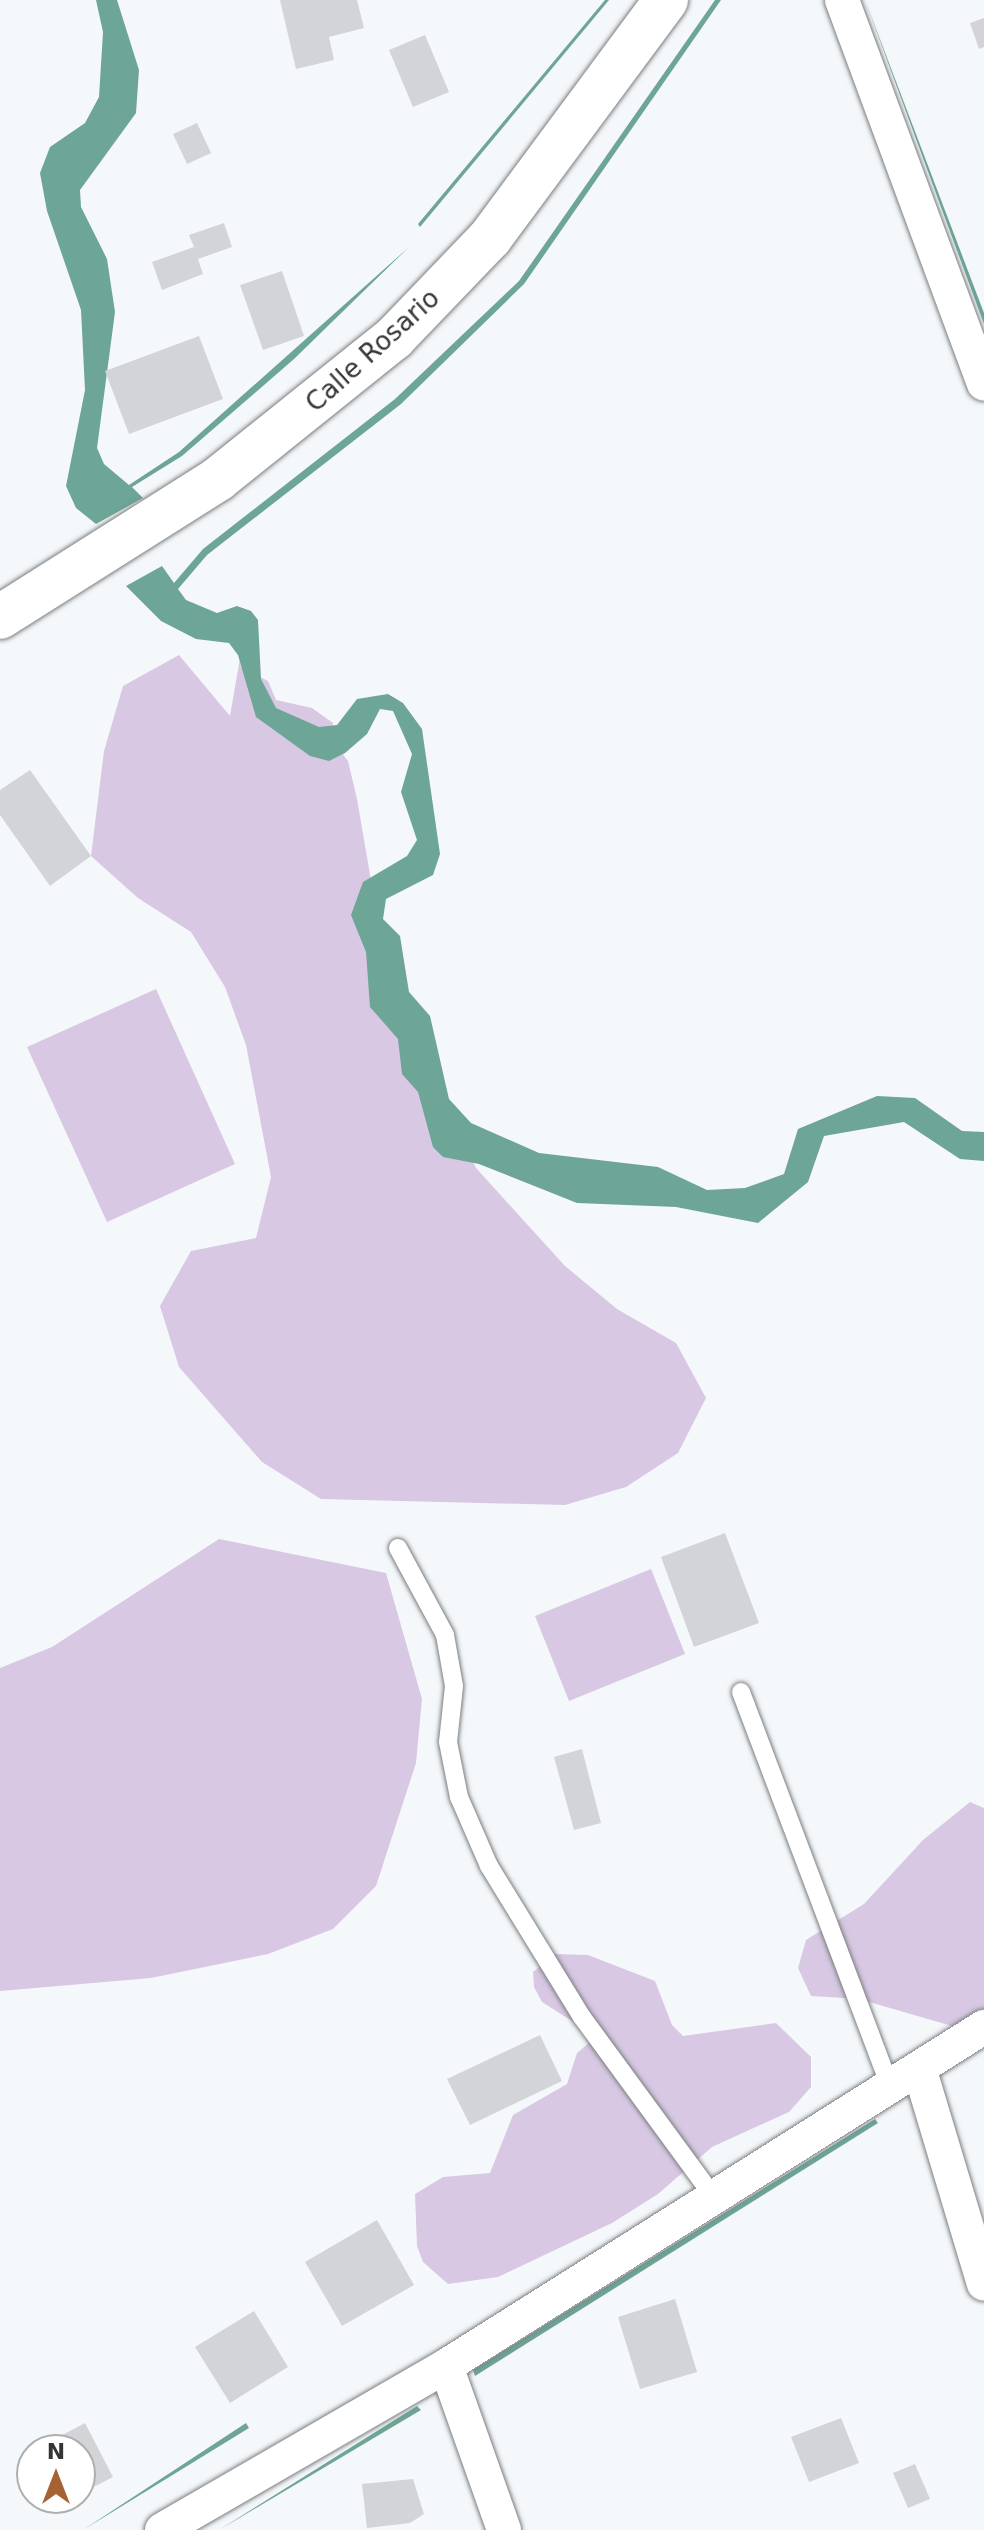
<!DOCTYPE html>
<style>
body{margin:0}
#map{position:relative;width:984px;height:2530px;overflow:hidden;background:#f5f8fa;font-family:"DejaVu Sans",sans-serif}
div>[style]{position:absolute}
.green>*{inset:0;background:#d8c8e3}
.water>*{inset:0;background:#6da597}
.building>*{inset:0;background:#d3d4d7}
.roads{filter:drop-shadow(0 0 2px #7b7e80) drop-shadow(0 0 2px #7b7e80)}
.service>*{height:18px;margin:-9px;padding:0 9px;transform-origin:9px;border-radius:9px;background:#fff}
.minor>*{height:34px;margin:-17px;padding:0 17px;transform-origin:17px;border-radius:17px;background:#fff}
.primary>*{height:44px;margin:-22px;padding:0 22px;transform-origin:22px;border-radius:22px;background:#fff}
span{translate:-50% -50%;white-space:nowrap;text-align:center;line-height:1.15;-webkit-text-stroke:6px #fff;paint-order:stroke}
.street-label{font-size:26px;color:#343536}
.north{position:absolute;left:16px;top:2434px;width:80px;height:80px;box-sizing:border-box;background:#fff;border:2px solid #aeaeaf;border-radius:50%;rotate:0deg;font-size:22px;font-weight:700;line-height:32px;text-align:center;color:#343536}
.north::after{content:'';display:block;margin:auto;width:28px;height:36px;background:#a66232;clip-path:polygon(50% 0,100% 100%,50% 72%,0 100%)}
</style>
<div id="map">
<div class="green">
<i style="clip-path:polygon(179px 655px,230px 716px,240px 658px,241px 667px,268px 681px,276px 700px,312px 708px,333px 723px,332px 740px,348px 761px,357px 799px,390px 991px,476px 1168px,565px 1266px,617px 1309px,676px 1343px,706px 1398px,678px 1453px,626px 1487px,565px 1505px,321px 1499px,262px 1462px,179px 1367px,160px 1306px,191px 1251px,256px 1238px,271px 1177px,246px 1045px,225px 987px,191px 932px,138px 898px,91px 856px,104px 751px,123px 686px)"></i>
<i style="clip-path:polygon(156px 989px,235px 1164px,107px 1222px,27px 1047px)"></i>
<i style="clip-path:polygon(219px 1539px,386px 1573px,422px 1699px,416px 1763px,376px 1886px,333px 1929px,268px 1954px,151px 1978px,0 1991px,0 1668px,52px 1647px)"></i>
<i style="clip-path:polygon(651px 1569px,685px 1654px,569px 1701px,535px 1616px)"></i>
<i style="clip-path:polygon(970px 1802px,984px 1808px,984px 2023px,952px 2026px,859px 1999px,811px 1996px,798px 1968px,806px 1940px,864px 1904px,923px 1840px)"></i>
<i style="clip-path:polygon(556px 1954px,588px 1955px,655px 1981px,672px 2025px,683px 2036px,776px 2023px,811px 2057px,811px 2087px,789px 2112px,712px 2147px,658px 2194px,612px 2223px,498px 2277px,448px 2284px,423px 2262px,417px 2246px,415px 2194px,443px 2177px,490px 2173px,513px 2115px,567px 2084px,577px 2053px,590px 2042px,583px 2028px,542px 2002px,534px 1987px,533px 1972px)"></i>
</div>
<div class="water">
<i style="clip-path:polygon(96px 0,117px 0,139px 70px,136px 113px,80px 190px,81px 207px,107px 259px,115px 312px,97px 448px,104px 464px,129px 485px,179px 452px,409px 247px,294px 359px,182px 456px,132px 487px,143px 498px,96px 524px,76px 508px,66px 486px,85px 390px,81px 310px,47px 211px,40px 173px,50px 147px,85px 123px,99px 97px,103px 32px)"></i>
<i style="clip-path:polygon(605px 0,609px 0,420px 227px,418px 224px)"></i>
<i style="clip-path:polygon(715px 0,721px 0,524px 284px,401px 404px,207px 555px,178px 589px,186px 600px,217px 613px,237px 606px,251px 611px,258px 620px,261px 679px,276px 708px,319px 727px,337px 725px,357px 699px,388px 694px,403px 703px,422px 729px,440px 854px,433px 875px,386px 899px,383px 919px,400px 936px,409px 992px,430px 1016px,449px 1099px,471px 1123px,539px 1153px,658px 1167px,707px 1190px,745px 1188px,784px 1174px,798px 1129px,877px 1096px,915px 1098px,962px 1131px,984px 1132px,984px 1161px,960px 1159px,904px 1122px,824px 1136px,808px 1182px,758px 1223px,676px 1207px,577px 1203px,479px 1164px,443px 1157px,433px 1147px,418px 1092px,402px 1074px,398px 1039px,370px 1007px,366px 952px,351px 915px,363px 882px,407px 856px,417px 840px,401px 792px,412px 754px,393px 711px,380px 709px,367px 734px,345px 753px,329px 761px,310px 756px,256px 717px,238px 655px,229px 643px,196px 639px,161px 621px,126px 586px,162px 566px,174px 583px,203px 549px,395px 399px,519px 281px)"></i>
<i style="clip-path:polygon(865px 0,984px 313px,984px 324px)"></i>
<i style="clip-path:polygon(875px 2119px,878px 2123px,475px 2376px,473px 2370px)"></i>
<i style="clip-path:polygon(417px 2406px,421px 2410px,219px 2530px)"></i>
<i style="clip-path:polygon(246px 2423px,249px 2428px,83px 2530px)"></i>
</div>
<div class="building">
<i style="clip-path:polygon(280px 0,357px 0,364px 28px,329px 37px,334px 60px,296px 69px)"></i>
<i style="clip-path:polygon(984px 18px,984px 47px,979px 49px,970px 23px)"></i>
<i style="clip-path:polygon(425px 35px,449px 92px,413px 107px,389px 50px)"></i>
<i style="clip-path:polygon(197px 123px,211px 153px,187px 164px,173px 134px)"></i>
<i style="clip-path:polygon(224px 223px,232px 247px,198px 259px,203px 274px,162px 290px,152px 262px,194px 247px,189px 235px)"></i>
<i style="clip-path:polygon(282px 271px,304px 336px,263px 350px,240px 285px)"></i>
<i style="clip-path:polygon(199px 336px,223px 399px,129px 434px,105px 371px)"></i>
<i style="clip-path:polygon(30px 770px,91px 856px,50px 886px,0 815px,0 790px)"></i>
<i style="clip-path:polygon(725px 1533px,759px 1623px,694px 1647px,661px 1557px)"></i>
<i style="clip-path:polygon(582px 1749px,601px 1823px,574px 1830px,554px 1757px)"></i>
<i style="clip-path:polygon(540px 2035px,562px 2081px,470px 2125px,447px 2079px)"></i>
<i style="clip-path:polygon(377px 2220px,414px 2285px,342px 2326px,305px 2262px)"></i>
<i style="clip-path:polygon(675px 2299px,697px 2372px,640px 2389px,618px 2317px)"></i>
<i style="clip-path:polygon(254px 2311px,288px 2367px,230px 2403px,195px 2347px)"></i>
<i style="clip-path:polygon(841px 2418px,859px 2463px,809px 2482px,791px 2437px)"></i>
<i style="clip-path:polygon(85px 2423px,113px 2477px,80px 2494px,80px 2450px,34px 2450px)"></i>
<i style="clip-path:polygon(915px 2464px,930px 2499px,908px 2508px,893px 2473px)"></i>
<i style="clip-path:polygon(413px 2479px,424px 2514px,410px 2523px,367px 2528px,362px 2484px)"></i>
<i style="clip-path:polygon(43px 2498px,72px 2498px,49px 2510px)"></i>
</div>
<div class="roads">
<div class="service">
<i style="left:398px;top:1548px;width:99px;rotate:61.6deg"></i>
<i style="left:445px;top:1635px;width:52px;rotate:80deg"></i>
<i style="left:454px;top:1686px;width:56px;rotate:96.1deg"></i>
<i style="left:448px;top:1742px;width:56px;rotate:78.7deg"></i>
<i style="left:459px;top:1797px;width:75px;rotate:66.5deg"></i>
<i style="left:489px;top:1866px;width:177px;rotate:58.4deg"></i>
<i style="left:582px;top:2017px;width:225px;rotate:53.8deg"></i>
<i style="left:741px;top:1692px;width:423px;rotate:69.3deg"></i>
</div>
<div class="minor">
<i style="left:842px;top:0;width:409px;rotate:69.7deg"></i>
<i style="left:920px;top:2071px;width:222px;rotate:73.3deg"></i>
<i style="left:446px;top:2366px;width:174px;rotate:70.5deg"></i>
<i style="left:162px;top:2530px;width:328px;rotate:-30deg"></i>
<i style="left:446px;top:2366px;width:636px;rotate:-32.22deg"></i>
</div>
<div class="primary">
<i style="left:0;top:617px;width:258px;rotate:-32.3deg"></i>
<i style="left:218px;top:479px;width:226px;rotate:-38.7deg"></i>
<i style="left:394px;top:338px;width:139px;rotate:-46.2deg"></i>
<i style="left:490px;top:238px;width:296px;rotate:-53.5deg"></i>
</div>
</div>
<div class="street-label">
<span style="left:373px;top:351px;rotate:-42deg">Calle Rosario</span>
</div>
<div class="north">N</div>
</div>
